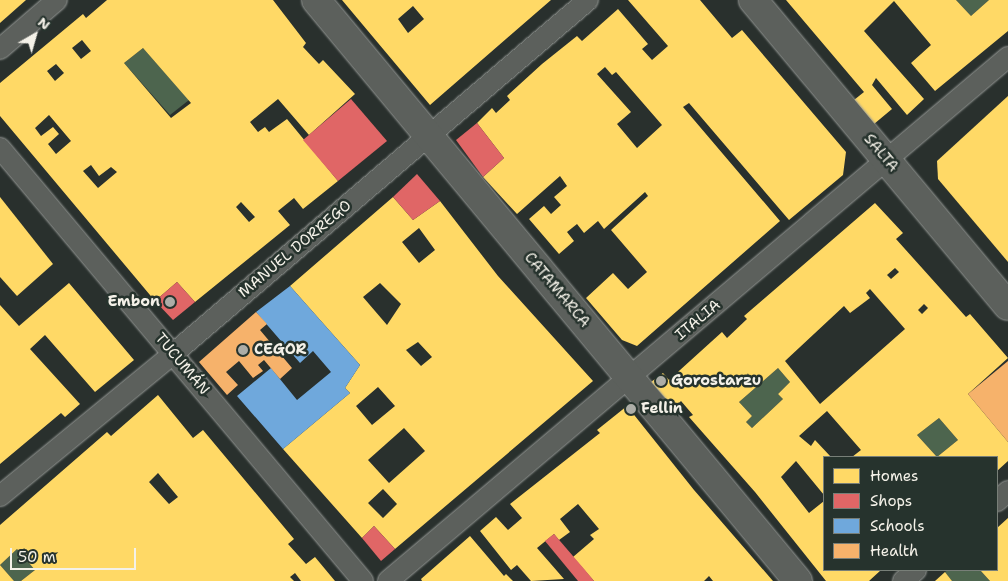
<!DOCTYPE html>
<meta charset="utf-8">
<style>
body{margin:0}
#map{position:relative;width:1008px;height:581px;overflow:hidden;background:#29302d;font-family:"Shantell Sans",sans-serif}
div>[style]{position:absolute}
.green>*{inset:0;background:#4d654e}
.homes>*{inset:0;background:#ffd966}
.shops>*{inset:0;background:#e06666}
.schools>*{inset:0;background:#6fa8dc}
.health>*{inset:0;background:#f6b26b}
.roads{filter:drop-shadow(0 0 1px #969996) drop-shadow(0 0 1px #969996)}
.minor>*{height:20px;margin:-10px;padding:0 10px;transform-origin:10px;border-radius:10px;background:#5c605c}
.secondary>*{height:28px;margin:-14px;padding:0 14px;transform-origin:14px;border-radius:14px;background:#5c605c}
.dots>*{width:14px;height:14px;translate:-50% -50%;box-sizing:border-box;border:2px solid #26332d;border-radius:50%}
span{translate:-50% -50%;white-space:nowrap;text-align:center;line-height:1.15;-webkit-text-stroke:5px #26332d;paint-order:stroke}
.street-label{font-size:15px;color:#f4f1e8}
.poi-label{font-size:15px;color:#f4f1e8;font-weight:700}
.right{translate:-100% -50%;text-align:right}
.left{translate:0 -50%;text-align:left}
.legend{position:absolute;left:823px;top:456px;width:175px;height:115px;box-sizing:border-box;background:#26332d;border:1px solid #787f78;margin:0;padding:6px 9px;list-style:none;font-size:15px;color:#f4f1e8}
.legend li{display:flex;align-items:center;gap:10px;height:25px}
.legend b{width:25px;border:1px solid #787f78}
.north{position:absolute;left:10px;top:10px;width:50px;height:50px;-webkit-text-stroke:4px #26332d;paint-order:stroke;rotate:38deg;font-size:14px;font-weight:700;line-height:20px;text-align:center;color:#f4f1e8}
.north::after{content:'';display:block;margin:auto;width:18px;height:22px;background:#f4f1e8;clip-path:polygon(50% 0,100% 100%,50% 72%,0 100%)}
.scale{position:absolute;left:10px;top:548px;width:126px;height:22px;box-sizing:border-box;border:2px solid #f4f1e8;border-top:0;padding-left:6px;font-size:15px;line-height:18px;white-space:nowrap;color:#f4f1e8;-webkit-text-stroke:4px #26332d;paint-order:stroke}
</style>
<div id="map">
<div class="green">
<i style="clip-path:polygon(956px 0,989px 0,971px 16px)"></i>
<i style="clip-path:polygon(143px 48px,189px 100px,170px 115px,124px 63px)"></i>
<i style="clip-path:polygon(778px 368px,790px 382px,778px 394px,783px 399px,752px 428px,746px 422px,752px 416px,739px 402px)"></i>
<i style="clip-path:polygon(939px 418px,958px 440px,937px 457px,917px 435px)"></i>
<i style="clip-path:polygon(17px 549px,35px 570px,21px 581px,14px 581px,0 565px)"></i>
<i style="clip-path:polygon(948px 570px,980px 570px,990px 581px,952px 581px,945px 572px)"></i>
</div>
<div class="homes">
<i style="clip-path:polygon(0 0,26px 0,0 23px)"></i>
<i style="clip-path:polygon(evenodd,107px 0,273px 0,306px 43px,303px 47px,319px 64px,323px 60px,355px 94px,309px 135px,278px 99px,250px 122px,258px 132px,265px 127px,269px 132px,287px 119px,338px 181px,303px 209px,294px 198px,278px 211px,290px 225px,195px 302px,177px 282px,155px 301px,0 116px,0 83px,83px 14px,86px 18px,107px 0,82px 40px,91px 51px,81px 59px,72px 48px,82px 40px,107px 0,143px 48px,191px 103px,171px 118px,124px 63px,143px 48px,107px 0,56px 64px,64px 73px,55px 81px,47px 71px,56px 64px,107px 0,49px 115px,71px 141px,56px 154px,48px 144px,59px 134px,53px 127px,41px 136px,35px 128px,49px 115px,107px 0,91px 165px,99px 176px,111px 167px,117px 172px,98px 188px,83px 171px,91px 165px,107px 0,241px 202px,255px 217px,249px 222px,236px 207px,241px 202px)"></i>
<i style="clip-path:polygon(evenodd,342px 0,551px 0,430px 105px,342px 0,413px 6px,424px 19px,408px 33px,398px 19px,413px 6px)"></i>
<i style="clip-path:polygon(evenodd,628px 0,700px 0,732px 38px,742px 30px,846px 152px,843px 175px,789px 220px,689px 103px,683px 107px,780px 221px,637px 346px,622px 340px,586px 298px,613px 273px,628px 289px,647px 272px,611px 230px,648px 196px,645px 192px,604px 229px,598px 221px,584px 233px,577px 224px,567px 232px,574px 241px,559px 254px,529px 219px,544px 206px,551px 214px,561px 205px,554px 197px,567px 186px,560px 176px,517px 214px,483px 177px,504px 158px,477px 123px,492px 108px,496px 113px,510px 100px,507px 96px,542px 64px,577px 36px,582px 41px,618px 9px,648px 44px,642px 49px,652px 60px,668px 46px,628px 0,605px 67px,612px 75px,616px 72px,662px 125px,637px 148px,617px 124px,631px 112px,597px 74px,605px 67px)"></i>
<i style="clip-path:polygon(786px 0,956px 0,971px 16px,989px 0,1008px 0,1008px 31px,935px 91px,911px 63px,931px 45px,894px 1px,864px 31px,924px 99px,907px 115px,876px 78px,872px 85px,892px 109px,874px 124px,854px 100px,864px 92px)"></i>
<i style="clip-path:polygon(1008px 96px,1008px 262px,938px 179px,937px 161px)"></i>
<i style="clip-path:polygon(0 197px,53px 264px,17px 296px,0 277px)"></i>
<i style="clip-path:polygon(evenodd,393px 197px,413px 220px,440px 201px,498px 276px,593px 381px,395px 549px,374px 526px,362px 538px,283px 449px,350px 393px,345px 388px,360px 365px,290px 286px,393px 197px,419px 228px,435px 250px,419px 263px,402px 242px,419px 228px,393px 197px,380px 283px,401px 304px,387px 325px,363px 297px,380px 283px,393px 197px,418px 342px,432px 357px,421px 366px,406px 350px,418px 342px,393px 197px,378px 387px,395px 406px,372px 425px,356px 406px,378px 387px,393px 197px,404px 428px,425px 451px,389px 483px,368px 460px,404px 428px,393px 197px,383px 489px,397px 504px,383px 518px,368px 503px,383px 489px)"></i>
<i style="clip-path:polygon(evenodd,875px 203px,903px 233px,896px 239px,966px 317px,970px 314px,1008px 358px,968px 394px,1008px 442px,1008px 461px,997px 471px,997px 457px,852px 457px,861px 450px,827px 411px,799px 436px,811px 446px,815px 440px,831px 457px,824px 457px,824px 495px,796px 461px,781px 477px,809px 513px,824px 501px,824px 570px,881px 570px,869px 581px,826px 581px,755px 492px,689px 417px,693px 415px,681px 401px,674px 408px,651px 382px,663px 373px,669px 380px,722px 332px,727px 338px,747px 319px,744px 316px,875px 203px,895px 268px,899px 272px,891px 279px,887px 275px,895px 268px,875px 203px,870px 289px,905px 329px,820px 404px,785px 361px,844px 306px,850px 313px,870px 298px,866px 293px,870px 289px,875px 203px,924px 304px,928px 308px,922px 314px,918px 310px,924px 304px,875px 203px,778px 368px,790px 382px,778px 394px,783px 399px,752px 428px,746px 422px,752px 416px,739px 402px,778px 368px,875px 203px,939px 418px,958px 440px,937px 457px,917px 435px,939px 418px)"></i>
<i style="clip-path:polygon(69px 283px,134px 360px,95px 392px,45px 335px,30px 349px,80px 404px,65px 417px,61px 413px,0 464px,0 305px,19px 326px)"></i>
<i style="clip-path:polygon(evenodd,158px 395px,193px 438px,203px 430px,294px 539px,288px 544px,306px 564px,315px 557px,335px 581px,301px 581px,295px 573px,290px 577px,294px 581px,21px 581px,35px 570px,17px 549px,0 565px,14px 581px,0 581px,0 525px,107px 432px,111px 436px,158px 395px,158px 473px,178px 497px,169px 504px,149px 482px,158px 473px)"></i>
<i style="clip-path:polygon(627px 406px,694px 490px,773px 581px,713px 581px,709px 576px,704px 581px,594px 581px,573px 557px,594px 539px,590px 535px,599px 529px,578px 504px,560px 519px,570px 532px,559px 540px,554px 534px,537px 548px,564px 579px,531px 581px,517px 565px,511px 570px,480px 531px,496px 517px,508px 530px,522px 518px,510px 504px,600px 433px,597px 430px)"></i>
<i style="clip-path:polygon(1008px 518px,1008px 581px,990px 581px,980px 570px,997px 570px,997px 528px)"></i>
<i style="clip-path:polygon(470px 536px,504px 576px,506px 574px,513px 581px,422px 581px,421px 579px)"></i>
<i style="clip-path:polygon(945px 572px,952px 581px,935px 581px)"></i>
</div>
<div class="shops">
<i style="clip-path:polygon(351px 99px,387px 141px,338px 181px,303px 140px)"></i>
<i style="clip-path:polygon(477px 123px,504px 158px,483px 177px,456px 140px)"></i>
<i style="clip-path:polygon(417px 174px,440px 201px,413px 220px,393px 197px)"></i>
<i style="clip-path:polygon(177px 282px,195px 302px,173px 320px,155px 301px)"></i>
<i style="clip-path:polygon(374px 526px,395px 549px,381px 561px,362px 538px)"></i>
<i style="clip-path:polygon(554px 534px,585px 570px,594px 581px,578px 581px,545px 541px)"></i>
</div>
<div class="schools">
<i style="clip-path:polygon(290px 286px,360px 365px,345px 388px,350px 393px,283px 449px,237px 396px,271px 368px,297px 400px,331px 372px,313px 351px,300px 363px,256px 312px)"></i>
</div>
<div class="health">
<i style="clip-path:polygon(256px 312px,267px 324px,260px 330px,292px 368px,280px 379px,264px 360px,258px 365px,263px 371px,253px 378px,239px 361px,226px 372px,238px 385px,227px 395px,199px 362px)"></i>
<i style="clip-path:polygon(1008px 361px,1008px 442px,968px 394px)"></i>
</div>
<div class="roads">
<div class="minor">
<i style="left:0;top:49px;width:75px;rotate:-40.7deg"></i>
<i style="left:0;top:148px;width:565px;rotate:50.03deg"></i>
<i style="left:0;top:496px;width:225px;rotate:-39.4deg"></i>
<i style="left:174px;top:353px;width:544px;rotate:-40.45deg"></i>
<i style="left:997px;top:501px;width:15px;rotate:-42deg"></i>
<i style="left:388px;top:581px;width:812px;rotate:-40.2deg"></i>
<i style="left:903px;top:581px;width:17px;rotate:-40deg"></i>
</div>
<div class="secondary">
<i style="left:316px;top:0;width:755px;rotate:50.32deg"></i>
<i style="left:753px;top:0;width:398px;rotate:50.2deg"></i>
</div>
</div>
<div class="dots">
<i style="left:170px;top:302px;background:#adada7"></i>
<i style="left:243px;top:350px;background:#adada7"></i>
<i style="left:661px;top:381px;background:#adada7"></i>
<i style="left:631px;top:409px;background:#adada7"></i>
</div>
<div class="street-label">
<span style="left:881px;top:153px;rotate:50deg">SALTA</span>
<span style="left:295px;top:249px;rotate:-40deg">MANUEL DORREGO</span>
<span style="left:557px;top:290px;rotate:50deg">CATAMARCA</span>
<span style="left:698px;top:320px;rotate:-40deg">ITALIA</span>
<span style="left:182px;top:364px;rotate:50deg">TUCUMÁN</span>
</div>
<div class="poi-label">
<span class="right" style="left:160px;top:302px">Embon</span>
<span class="left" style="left:254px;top:350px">CEGOR</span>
<span class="left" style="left:671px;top:381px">Gorostarzu</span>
<span class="left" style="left:641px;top:409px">Fellin</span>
</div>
<ul class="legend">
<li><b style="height:14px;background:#ffd966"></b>Homes</li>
<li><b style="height:14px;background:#e06666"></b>Shops</li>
<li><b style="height:14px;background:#6fa8dc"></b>Schools</li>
<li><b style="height:14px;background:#f6b26b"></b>Health</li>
</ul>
<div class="north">N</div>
<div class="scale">50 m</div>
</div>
